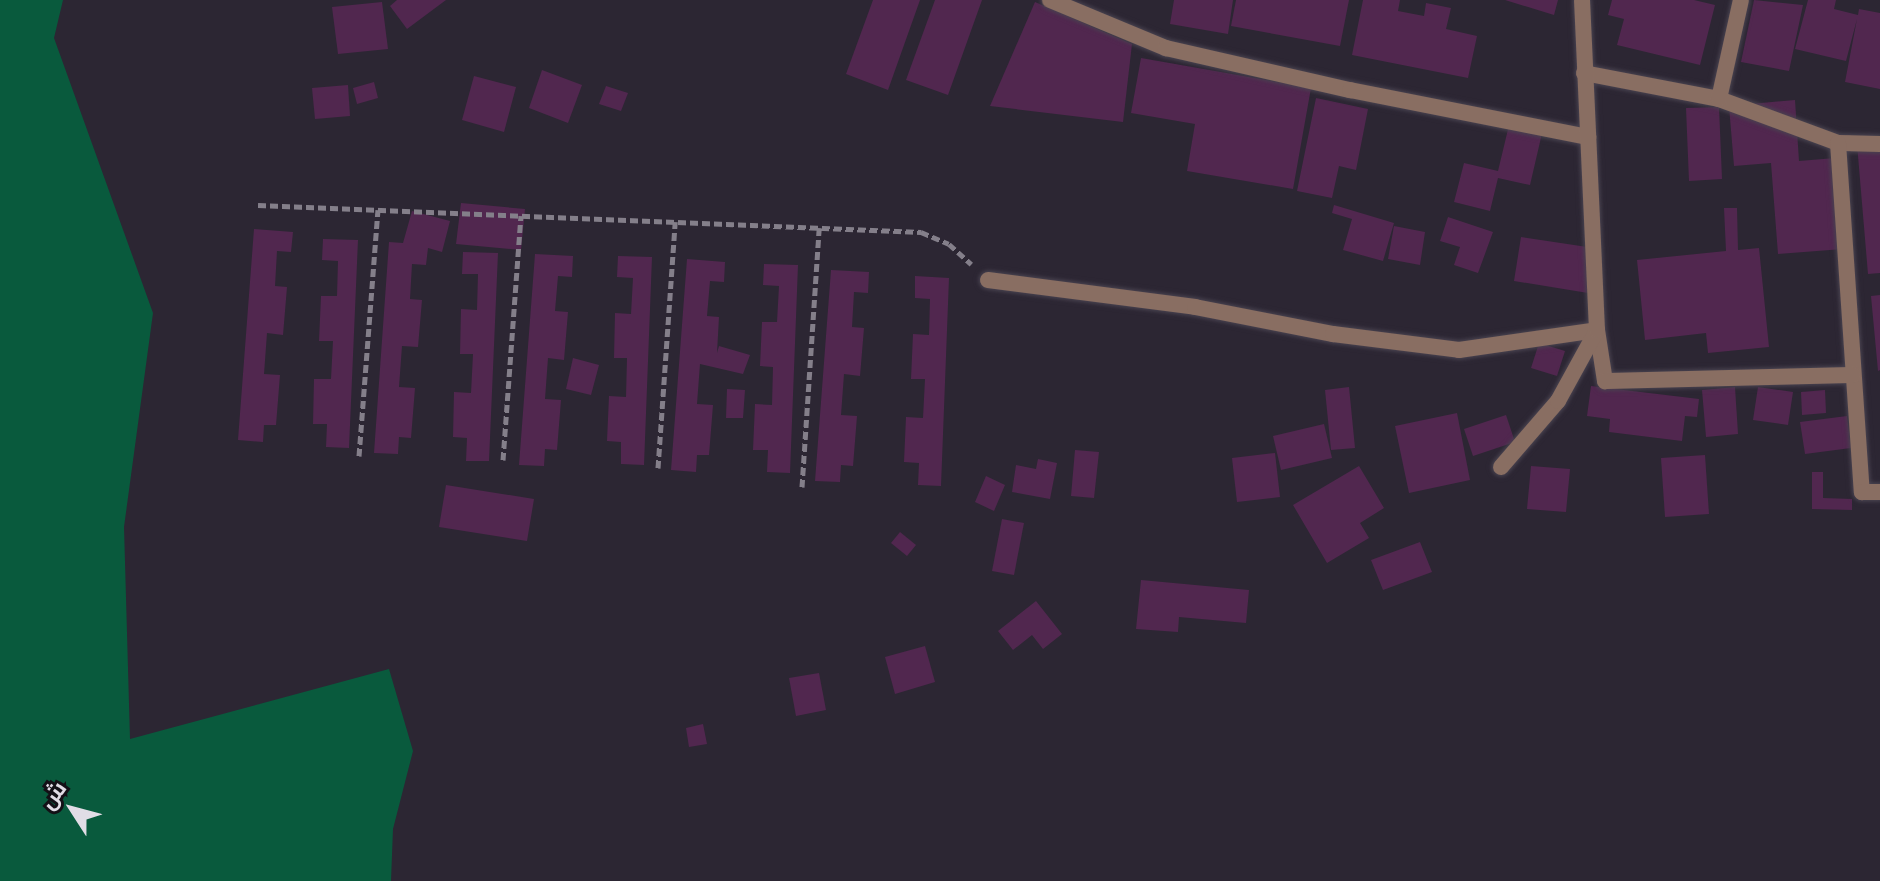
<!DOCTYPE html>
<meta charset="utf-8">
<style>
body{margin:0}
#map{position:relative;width:1880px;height:881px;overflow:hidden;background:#2c2633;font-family:"Archivo Narrow",Cairo,sans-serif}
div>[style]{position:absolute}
.green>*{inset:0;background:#095a3d}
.building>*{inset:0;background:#51274f}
.path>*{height:5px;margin-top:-2.5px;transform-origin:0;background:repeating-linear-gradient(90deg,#847f8a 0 8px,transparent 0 12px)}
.roads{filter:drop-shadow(0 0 2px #494350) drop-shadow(0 0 2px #494350)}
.street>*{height:16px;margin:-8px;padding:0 8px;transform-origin:8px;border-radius:8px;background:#896e62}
span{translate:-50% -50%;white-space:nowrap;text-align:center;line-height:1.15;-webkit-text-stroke:6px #131016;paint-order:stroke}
.north{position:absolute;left:32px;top:769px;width:80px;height:80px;-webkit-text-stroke:6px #131016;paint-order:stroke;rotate:306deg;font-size:22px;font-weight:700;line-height:32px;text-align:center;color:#e1dde6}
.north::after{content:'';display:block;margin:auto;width:28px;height:36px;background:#e1dde6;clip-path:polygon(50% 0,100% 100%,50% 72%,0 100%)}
</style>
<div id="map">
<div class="green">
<i style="clip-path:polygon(0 0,63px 0,54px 38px,153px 313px,124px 527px,130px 739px,389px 669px,413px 751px,393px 829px,391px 881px,0 881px)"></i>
</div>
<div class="building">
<i style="clip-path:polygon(397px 0,446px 0,407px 29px,390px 6px)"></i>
<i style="clip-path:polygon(873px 0,920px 0,888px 90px,846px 74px)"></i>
<i style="clip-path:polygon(935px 0,982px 0,948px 95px,906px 80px)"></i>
<i style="clip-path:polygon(1174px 0,1233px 0,1228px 34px,1170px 24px)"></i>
<i style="clip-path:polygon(1236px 0,1349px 0,1340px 46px,1231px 26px)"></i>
<i style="clip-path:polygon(1363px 0,1400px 0,1398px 11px,1424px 16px,1426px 3px,1451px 8px,1446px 29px,1477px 36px,1468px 78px,1352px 55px)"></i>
<i style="clip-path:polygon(1505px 0,1558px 0,1554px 15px)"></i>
<i style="clip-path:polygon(1612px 0,1694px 0,1715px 5px,1700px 65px,1617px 45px,1624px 19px,1608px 15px)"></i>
<i style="clip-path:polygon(1754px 0,1803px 5px,1789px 71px,1741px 62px)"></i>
<i style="clip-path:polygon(1808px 0,1836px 0,1834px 9px,1858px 15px,1859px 9px,1880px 13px,1880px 89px,1845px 82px,1857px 19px,1846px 61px,1795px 49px)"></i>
<i style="clip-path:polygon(382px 2px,388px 49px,338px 54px,332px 7px)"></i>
<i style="clip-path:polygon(1035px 2px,1132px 44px,1123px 122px,990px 106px)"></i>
<i style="clip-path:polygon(1141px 58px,1311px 88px,1293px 189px,1187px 171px,1195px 124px,1131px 113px)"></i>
<i style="clip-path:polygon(542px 70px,582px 85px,568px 123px,529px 108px)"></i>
<i style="clip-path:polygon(474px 76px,516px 87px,504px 132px,462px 120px)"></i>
<i style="clip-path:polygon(374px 82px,378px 98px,357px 104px,353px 88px)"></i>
<i style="clip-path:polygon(348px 85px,350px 116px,315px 119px,312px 88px)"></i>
<i style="clip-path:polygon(606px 86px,628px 93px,621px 111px,599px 104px)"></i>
<i style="clip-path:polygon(1316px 98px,1368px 109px,1356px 170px,1339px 166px,1332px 198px,1297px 191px)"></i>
<i style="clip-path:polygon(1795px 100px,1799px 161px,1835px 158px,1843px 249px,1778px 254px,1771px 163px,1734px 166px,1729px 106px)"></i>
<i style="clip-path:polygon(1719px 107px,1722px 179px,1689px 181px,1686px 108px)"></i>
<i style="clip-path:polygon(1510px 121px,1543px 129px,1530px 185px,1498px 178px,1490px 211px,1454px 202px,1464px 163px,1498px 171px)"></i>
<i style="clip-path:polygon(1880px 142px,1880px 273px,1868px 274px,1857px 144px)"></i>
<i style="clip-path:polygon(461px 203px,525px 209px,521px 250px,456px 244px)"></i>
<i style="clip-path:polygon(1334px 205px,1394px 223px,1383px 261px,1343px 250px,1352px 219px,1332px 213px)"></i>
<i style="clip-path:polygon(1724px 208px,1737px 208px,1738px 250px,1759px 248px,1769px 347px,1708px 353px,1706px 333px,1645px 340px,1637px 260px,1726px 251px)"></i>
<i style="clip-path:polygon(412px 211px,450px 221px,442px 252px,428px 248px,426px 265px,412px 264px,410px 299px,422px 300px,418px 347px,402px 346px,399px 387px,415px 388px,411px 438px,399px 437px,398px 454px,374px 453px,389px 242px,403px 243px)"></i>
<i style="clip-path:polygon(1448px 217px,1493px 232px,1478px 273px,1454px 265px,1460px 247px,1440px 241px)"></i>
<i style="clip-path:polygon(1394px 226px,1425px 232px,1420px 265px,1388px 259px)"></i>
<i style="clip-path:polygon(254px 229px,293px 232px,291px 252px,277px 251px,275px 286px,287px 287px,283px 335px,267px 333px,264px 374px,280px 375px,276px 425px,264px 425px,263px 442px,238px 440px)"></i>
<i style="clip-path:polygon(1521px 237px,1594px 248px,1588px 293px,1514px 281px)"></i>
<i style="clip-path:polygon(323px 239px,358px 240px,349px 448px,326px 447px,327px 424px,313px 424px,314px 379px,331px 379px,333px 341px,319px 341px,321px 296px,337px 296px,338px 261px,322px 260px)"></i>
<i style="clip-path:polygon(463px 252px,498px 253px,489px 461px,466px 461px,467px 438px,453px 437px,454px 392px,471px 393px,473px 354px,460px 354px,461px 309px,477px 310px,478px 274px,462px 274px)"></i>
<i style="clip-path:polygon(535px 254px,573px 256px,572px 277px,558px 276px,555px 311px,568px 312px,564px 360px,548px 358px,545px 399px,561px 400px,557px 450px,545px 449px,544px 466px,519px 465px)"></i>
<i style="clip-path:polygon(618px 256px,652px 257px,644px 465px,621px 464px,621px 442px,607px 441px,609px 396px,626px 397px,627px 358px,614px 358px,615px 313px,631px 314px,633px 278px,617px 277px)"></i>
<i style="clip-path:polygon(687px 259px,725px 262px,724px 282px,710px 281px,707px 316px,719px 317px,717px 353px,719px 346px,750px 355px,743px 374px,700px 364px,697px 404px,713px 405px,709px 455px,697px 455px,696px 472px,671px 470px)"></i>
<i style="clip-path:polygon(764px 264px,798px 265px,790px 473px,767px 472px,768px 450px,753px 450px,755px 404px,772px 405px,773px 367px,760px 366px,762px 322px,777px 322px,779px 286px,763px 285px)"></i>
<i style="clip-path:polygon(831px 270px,869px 272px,868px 293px,854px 292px,852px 327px,864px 328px,860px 376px,844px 374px,841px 415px,857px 416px,853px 466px,841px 465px,840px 482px,815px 481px)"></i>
<i style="clip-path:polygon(915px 276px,949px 278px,941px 486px,918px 485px,919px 463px,904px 462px,906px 417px,923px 418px,925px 379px,911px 379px,913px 334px,929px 335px,930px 299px,915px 298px)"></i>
<i style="clip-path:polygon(1880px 295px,1880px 370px,1878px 371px,1871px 296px)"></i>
<i style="clip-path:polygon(1539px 343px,1565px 351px,1557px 376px,1531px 368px)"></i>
<i style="clip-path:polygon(573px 358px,599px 365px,591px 395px,566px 389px)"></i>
<i style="clip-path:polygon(1591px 386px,1699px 399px,1697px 417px,1685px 416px,1682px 441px,1609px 432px,1610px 419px,1587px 416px)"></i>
<i style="clip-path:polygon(1349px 387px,1355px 448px,1331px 450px,1325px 390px)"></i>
<i style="clip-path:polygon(1735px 387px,1738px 434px,1706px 437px,1702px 390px)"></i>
<i style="clip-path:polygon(1758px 387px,1793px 392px,1788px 425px,1753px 420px)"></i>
<i style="clip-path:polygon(727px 389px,745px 390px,743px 418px,726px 418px)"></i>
<i style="clip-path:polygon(1825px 390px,1826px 413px,1802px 415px,1801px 392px)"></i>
<i style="clip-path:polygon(1457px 413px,1470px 480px,1409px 493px,1395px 426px)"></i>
<i style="clip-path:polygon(1506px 415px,1515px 442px,1473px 456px,1464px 429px)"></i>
<i style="clip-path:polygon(1847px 416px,1851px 448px,1805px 454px,1800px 422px)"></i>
<i style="clip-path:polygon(1324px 424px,1332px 458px,1281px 470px,1273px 436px)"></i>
<i style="clip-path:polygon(1075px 450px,1099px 452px,1094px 498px,1071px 496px)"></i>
<i style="clip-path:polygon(1275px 453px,1280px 497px,1237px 502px,1232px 458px)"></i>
<i style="clip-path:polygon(1705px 455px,1709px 514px,1665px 517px,1661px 458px)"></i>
<i style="clip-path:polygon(1038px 459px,1057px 463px,1050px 499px,1012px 492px,1016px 465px,1036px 469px)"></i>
<i style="clip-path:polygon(1359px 466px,1384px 508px,1360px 523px,1369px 538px,1327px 563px,1293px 505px)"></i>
<i style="clip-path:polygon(1531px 466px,1570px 469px,1566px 512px,1527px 509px)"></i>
<i style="clip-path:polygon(1812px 472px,1823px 472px,1823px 498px,1852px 499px,1852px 510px,1812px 509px)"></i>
<i style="clip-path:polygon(986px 476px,1005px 485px,994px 511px,975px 502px)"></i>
<i style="clip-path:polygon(446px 485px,534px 499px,527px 541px,439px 527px)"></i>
<i style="clip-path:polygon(1002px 519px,1024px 523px,1014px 575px,992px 571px)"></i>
<i style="clip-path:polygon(900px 532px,916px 545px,907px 556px,891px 543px)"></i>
<i style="clip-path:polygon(1420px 542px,1432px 572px,1383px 590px,1371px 560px)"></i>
<i style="clip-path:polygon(1141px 580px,1249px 590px,1246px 623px,1179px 617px,1178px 632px,1136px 629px)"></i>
<i style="clip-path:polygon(1036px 601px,1062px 634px,1043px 649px,1032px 635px,1013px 650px,998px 631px)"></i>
<i style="clip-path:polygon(925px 646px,935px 682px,895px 694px,885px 657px)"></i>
<i style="clip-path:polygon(819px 673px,826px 710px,796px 716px,789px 678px)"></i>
<i style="clip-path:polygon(703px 724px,707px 744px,689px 747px,686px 728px)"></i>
</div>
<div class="path">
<i style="left:258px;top:205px;width:664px;rotate:2.33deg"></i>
<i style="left:921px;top:232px;width:30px;rotate:23deg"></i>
<i style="left:949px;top:244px;width:30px;rotate:42deg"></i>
<i style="left:359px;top:456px;width:247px;rotate:-85.6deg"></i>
<i style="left:503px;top:460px;width:245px;rotate:-85.8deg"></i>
<i style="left:658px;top:468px;width:247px;rotate:-86deg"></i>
<i style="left:802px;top:487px;width:260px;rotate:-86.2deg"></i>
</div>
<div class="roads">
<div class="street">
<i style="left:1050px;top:0;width:126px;rotate:22.5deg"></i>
<i style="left:1166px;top:48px;width:189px;rotate:12.9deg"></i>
<i style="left:1350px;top:90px;width:243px;rotate:11.2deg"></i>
<i style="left:1584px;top:73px;width:137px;rotate:10.9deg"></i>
<i style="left:1719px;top:99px;width:127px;rotate:20.3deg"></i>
<i style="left:1838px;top:143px;width:42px;rotate:1.4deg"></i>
<i style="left:1719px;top:99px;width:101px;rotate:-77.5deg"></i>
<i style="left:1838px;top:143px;width:350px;rotate:86.1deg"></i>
<i style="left:1862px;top:492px;width:18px"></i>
<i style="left:988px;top:280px;width:209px;rotate:7.4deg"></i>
<i style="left:1195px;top:307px;width:141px;rotate:11.1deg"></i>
<i style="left:1333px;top:334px;width:127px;rotate:7.2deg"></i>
<i style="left:1459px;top:350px;width:139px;rotate:-8.2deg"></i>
<i style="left:1597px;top:330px;width:52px;rotate:81.1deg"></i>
<i style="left:1605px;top:381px;width:248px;rotate:-1.4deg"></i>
<i style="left:1501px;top:467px;width:87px;rotate:-49.2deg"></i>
<i style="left:1558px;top:401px;width:81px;rotate:-61.2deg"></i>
<i style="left:1597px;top:330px;width:330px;rotate:-92.6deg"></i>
</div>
</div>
<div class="north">ش</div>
</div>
